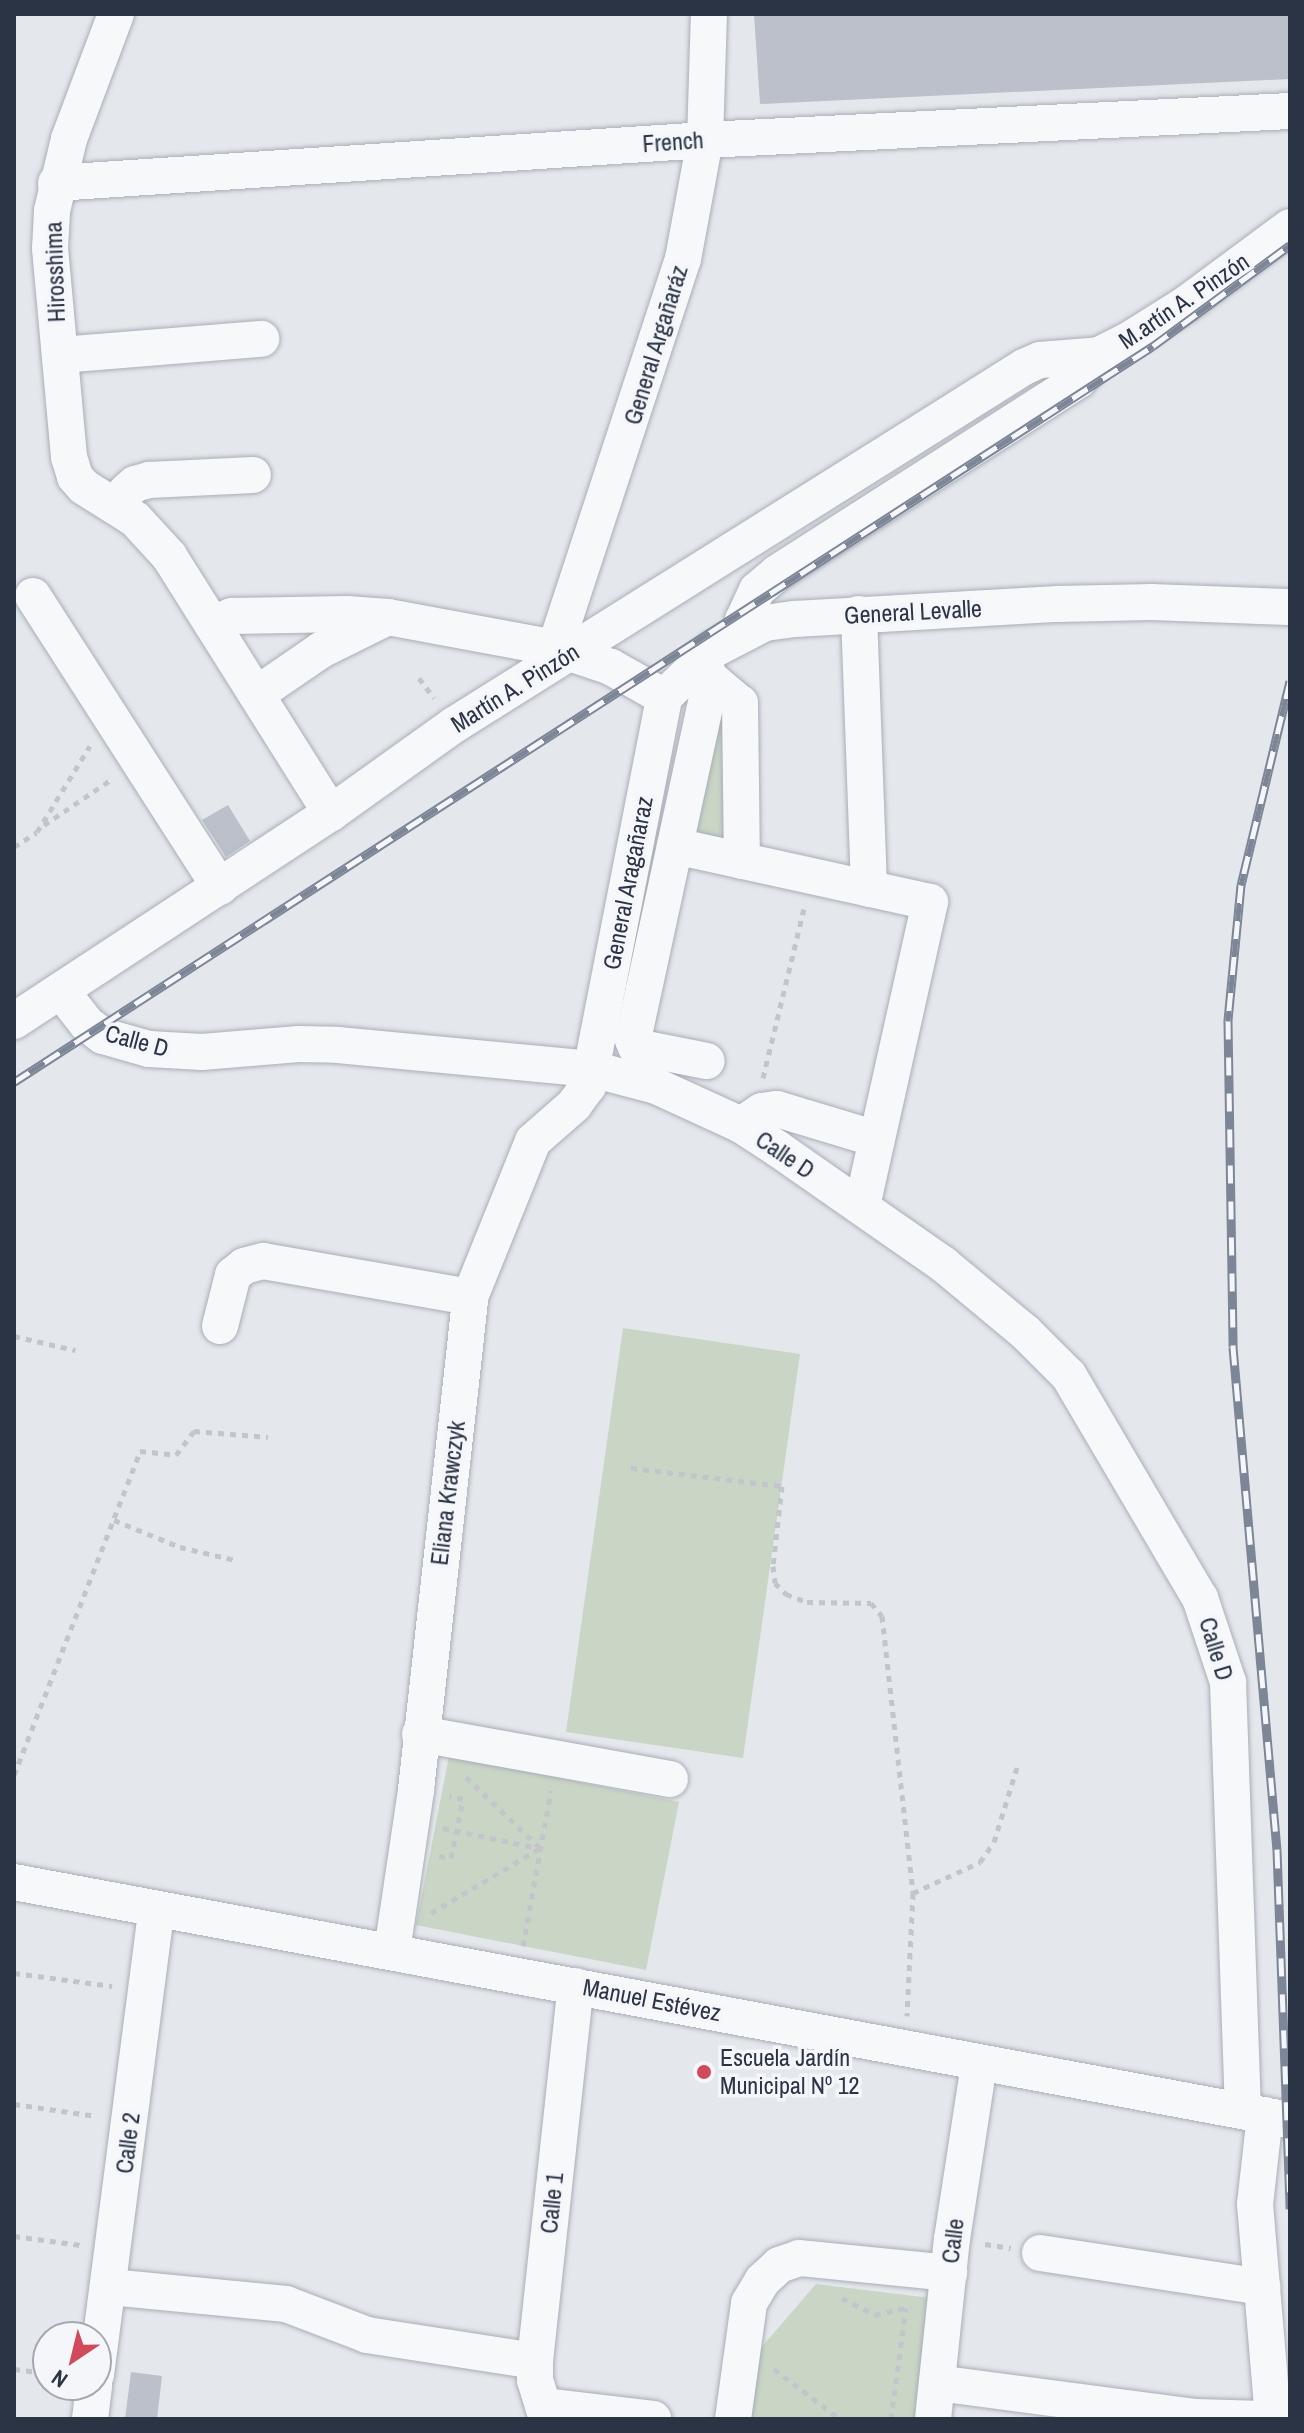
<!DOCTYPE html>
<meta charset="utf-8">
<style>
body{margin:0}
#map{position:relative;width:1304px;height:2433px;overflow:hidden;background:#e4e7ec;font-family:"Archivo Narrow",sans-serif}
div>[style]{position:absolute}
.green>*{inset:0;background:#c9d6c5}
.building>*{inset:0;background:#bbc0ca}
.path>*{height:5px;margin-top:-2.5px;transform-origin:0;background:repeating-linear-gradient(90deg,#c2c5cb 0 6px,transparent 0 12px)}
.roads{filter:drop-shadow(0 0 2px #a9aeb7) drop-shadow(0 0 2px #a9aeb7)}
.minor>*{height:36px;margin:-18px;padding:0 18px;transform-origin:18px;border-radius:18px;background:#f7f8fa}
.rail>*{height:9px;margin-top:-4.5px;transform-origin:0;background:repeating-linear-gradient(90deg,#f4f6f9 0 18px,#7d8696 0 36px);box-sizing:border-box;border-block:2px solid #7d8696}
.dots>*{width:22px;height:22px;translate:-50% -50%;box-sizing:border-box;border:4px solid #f4f6f9;border-radius:50%}
span{translate:-50% -50%;white-space:nowrap;text-align:center;line-height:1.15;-webkit-text-stroke:7px #f4f6f9;paint-order:stroke}
.street-label{font-size:24px;color:#2b3445}
.poi-label{font-size:24px;color:#2b3445}
.left{translate:0 -50%;text-align:left}
.frame{position:absolute;inset:0;border:16px solid #2b3445;pointer-events:none}
.north{position:absolute;left:32px;top:2321px;width:80px;height:80px;box-sizing:border-box;background:#f4f6f9;border:2px solid #a4a8b1;border-radius:50%;rotate:215deg;font-size:22px;font-weight:700;line-height:32px;text-align:center;color:#2b3445}
.north::after{content:'';display:block;margin:auto;width:28px;height:36px;background:#d1495b;clip-path:polygon(50% 0,100% 100%,50% 72%,0 100%)}
</style>
<div id="map">
<div class="green">
<i style="clip-path:polygon(718px 700px,729px 714px,727px 847px,685px 838px)"></i>
<i style="clip-path:polygon(623px 1328px,800px 1354px,743px 1758px,566px 1732px)"></i>
<i style="clip-path:polygon(449px 1756px,679px 1802px,646px 1970px,416px 1925px)"></i>
<i style="clip-path:polygon(816px 2284px,930px 2298px,915px 2419px,748px 2419px,755px 2355px)"></i>
</div>
<div class="building">
<i style="clip-path:polygon(754px 14px,1290px 14px,1290px 79px,760px 104px)"></i>
<i style="clip-path:polygon(228px 805px,250px 841px,226px 857px,202px 820px)"></i>
<i style="clip-path:polygon(131px 2372px,162px 2376px,157px 2419px,125px 2419px)"></i>
</div>
<div class="path">
<i style="left:419px;top:678px;width:25px;rotate:53deg"></i>
<i style="left:44px;top:825px;width:82px;rotate:-34.1deg"></i>
<i style="left:14px;top:847px;width:27px;rotate:-33deg"></i>
<i style="left:37px;top:832px;width:101px;rotate:-58.4deg"></i>
<i style="left:763px;top:1078px;width:174px;rotate:-76.4deg"></i>
<i style="left:14px;top:1336px;width:63px;rotate:12.9deg"></i>
<i style="left:631px;top:1468px;width:152px;rotate:6.8deg"></i>
<i style="left:782px;top:1486px;width:81px;rotate:96.4deg"></i>
<i style="left:773px;top:1566px;width:17px;rotate:83deg"></i>
<i style="left:775px;top:1583px;width:16px;rotate:45deg"></i>
<i style="left:786px;top:1594px;width:22px;rotate:21deg"></i>
<i style="left:807px;top:1602px;width:64px;rotate:0.9deg"></i>
<i style="left:871px;top:1603px;width:17px;rotate:50deg"></i>
<i style="left:882px;top:1616px;width:279px;rotate:83.6deg"></i>
<i style="left:913px;top:1893px;width:123px;rotate:92.8deg"></i>
<i style="left:114px;top:1520px;width:71px;rotate:22.2deg"></i>
<i style="left:180px;top:1547px;width:57px;rotate:13.3deg"></i>
<i style="left:14px;top:1775px;width:348px;rotate:-68.7deg"></i>
<i style="left:140px;top:1451px;width:36px;rotate:6deg"></i>
<i style="left:176px;top:1455px;width:30px;rotate:-53deg"></i>
<i style="left:194px;top:1431px;width:74px;rotate:4.6deg"></i>
<i style="left:466px;top:1777px;width:103px;rotate:43.8deg"></i>
<i style="left:443px;top:1828px;width:98px;rotate:11.8deg"></i>
<i style="left:439px;top:1856px;width:12px;rotate:9deg"></i>
<i style="left:451px;top:1858px;width:60px;rotate:-78.5deg"></i>
<i style="left:463px;top:1799px;width:14px;rotate:-168deg"></i>
<i style="left:913px;top:1893px;width:74px;rotate:-24.8deg"></i>
<i style="left:980px;top:1862px;width:24px;rotate:-55deg"></i>
<i style="left:994px;top:1842px;width:82px;rotate:-72.9deg"></i>
<i style="left:431px;top:1913px;width:126px;rotate:-30.7deg"></i>
<i style="left:523px;top:1946px;width:158px;rotate:-79.8deg"></i>
<i style="left:14px;top:1973px;width:99px;rotate:7.6deg"></i>
<i style="left:14px;top:2104px;width:83px;rotate:8.3deg"></i>
<i style="left:14px;top:2236px;width:67px;rotate:7.8deg"></i>
<i style="left:985px;top:2244px;width:26px;rotate:9deg"></i>
<i style="left:842px;top:2298px;width:37px;rotate:27deg"></i>
<i style="left:875px;top:2315px;width:37px;rotate:-13deg"></i>
<i style="left:14px;top:2369px;width:34px;rotate:7deg"></i>
<i style="left:774px;top:2369px;width:83px;rotate:37.1deg"></i>
<i style="left:891px;top:2419px;width:112px;rotate:-82.3deg"></i>
</div>
<div class="roads">
<div class="minor">
<i style="left:116px;top:14px;width:134px;rotate:110.6deg"></i>
<i style="left:69px;top:139px;width:74px;rotate:103.3deg"></i>
<i style="left:52px;top:211px;width:37px;rotate:93deg"></i>
<i style="left:50px;top:248px;width:210px;rotate:84.8deg"></i>
<i style="left:69px;top:457px;width:21px;rotate:73deg"></i>
<i style="left:75px;top:477px;width:13px;rotate:48deg"></i>
<i style="left:84px;top:487px;width:60px;rotate:32.1deg"></i>
<i style="left:135px;top:519px;width:50px;rotate:47.4deg"></i>
<i style="left:169px;top:556px;width:304px;rotate:57.8deg"></i>
<i style="left:56px;top:183px;width:650px;rotate:-3.79deg"></i>
<i style="left:705px;top:140px;width:586px;rotate:-2.84deg"></i>
<i style="left:60px;top:355px;width:202px;rotate:-4.6deg"></i>
<i style="left:120px;top:508px;width:17px;rotate:-69deg"></i>
<i style="left:126px;top:492px;width:12px;rotate:-42deg"></i>
<i style="left:135px;top:484px;width:15px;rotate:-16deg"></i>
<i style="left:149px;top:480px;width:104px;rotate:-2.8deg"></i>
<i style="left:33px;top:596px;width:346px;rotate:57.3deg"></i>
<i style="left:859px;top:614px;width:275px;rotate:87.9deg"></i>
<i style="left:212px;top:624px;width:22px;rotate:-22deg"></i>
<i style="left:232px;top:616px;width:115px;rotate:-1deg"></i>
<i style="left:347px;top:614px;width:41px;rotate:4.2deg"></i>
<i style="left:388px;top:617px;width:170px;rotate:10.5deg"></i>
<i style="left:743px;top:632px;width:12px;rotate:-90deg"></i>
<i style="left:743px;top:620px;width:33px;rotate:-65deg"></i>
<i style="left:757px;top:590px;width:26px;rotate:-40deg"></i>
<i style="left:777px;top:573px;width:358px;rotate:-32.6deg"></i>
<i style="left:1079px;top:380px;width:32px;rotate:-51deg"></i>
<i style="left:701px;top:661px;width:21px;rotate:61deg"></i>
<i style="left:711px;top:679px;width:369px;rotate:102.2deg"></i>
<i style="left:633px;top:1040px;width:8px;rotate:67deg"></i>
<i style="left:636px;top:1047px;width:72px;rotate:11.2deg"></i>
<i style="left:711px;top:679px;width:38px;rotate:40deg"></i>
<i style="left:740px;top:703px;width:158px;rotate:89.3deg"></i>
<i style="left:257px;top:694px;width:78px;rotate:-34.5deg"></i>
<i style="left:321px;top:650px;width:72px;rotate:-26.2deg"></i>
<i style="left:664px;top:697px;width:61px;rotate:-150.5deg"></i>
<i style="left:611px;top:667px;width:59px;rotate:-161.3deg"></i>
<i style="left:555px;top:648px;width:410px;rotate:-71.8deg"></i>
<i style="left:683px;top:259px;width:121px;rotate:-79.5deg"></i>
<i style="left:705px;top:140px;width:126px;rotate:-88.2deg"></i>
<i style="left:664px;top:697px;width:68px;rotate:-43.8deg"></i>
<i style="left:713px;top:650px;width:59px;rotate:-27.4deg"></i>
<i style="left:765px;top:623px;width:30px;rotate:-8deg"></i>
<i style="left:795px;top:619px;width:263px;rotate:-3.3deg"></i>
<i style="left:1058px;top:604px;width:93px;rotate:-1.2deg"></i>
<i style="left:1151px;top:602px;width:139px;rotate:2.1deg"></i>
<i style="left:675px;top:846px;width:261px;rotate:12.4deg"></i>
<i style="left:930px;top:902px;width:312px;rotate:102.6deg"></i>
<i style="left:61px;top:991px;width:42px;rotate:51.8deg"></i>
<i style="left:87px;top:1024px;width:20px;rotate:37deg"></i>
<i style="left:103px;top:1036px;width:48px;rotate:15.8deg"></i>
<i style="left:149px;top:1049px;width:53px;rotate:3.2deg"></i>
<i style="left:202px;top:1052px;width:97px;rotate:-4.7deg"></i>
<i style="left:299px;top:1044px;width:39px;rotate:1deg"></i>
<i style="left:338px;top:1045px;width:255px;rotate:5.4deg"></i>
<i style="left:592px;top:1069px;width:66px;rotate:14.9deg"></i>
<i style="left:656px;top:1086px;width:94px;rotate:24.6deg"></i>
<i style="left:741px;top:1125px;width:44px;rotate:33deg"></i>
<i style="left:778px;top:1149px;width:201px;rotate:34.9deg"></i>
<i style="left:943px;top:1264px;width:107px;rotate:39.7deg"></i>
<i style="left:1025px;top:1332px;width:62px;rotate:45deg"></i>
<i style="left:1069px;top:1376px;width:258px;rotate:59.5deg"></i>
<i style="left:1200px;top:1598px;width:89px;rotate:71.6deg"></i>
<i style="left:1228px;top:1682px;width:429px;rotate:88deg"></i>
<i style="left:14px;top:1021px;width:379px;rotate:-33.3deg"></i>
<i style="left:331px;top:813px;width:151px;rotate:-35.6deg"></i>
<i style="left:454px;top:725px;width:673px;rotate:-32.13deg"></i>
<i style="left:1024px;top:367px;width:17px;rotate:-24deg"></i>
<i style="left:1040px;top:360px;width:59px;rotate:-4.8deg"></i>
<i style="left:1099px;top:355px;width:37px;rotate:-27deg"></i>
<i style="left:1132px;top:338px;width:64px;rotate:-32.2deg"></i>
<i style="left:1186px;top:304px;width:129px;rotate:-36.5deg"></i>
<i style="left:741px;top:1125px;width:25px;rotate:-34deg"></i>
<i style="left:762px;top:1111px;width:15px;rotate:-8deg"></i>
<i style="left:777px;top:1109px;width:104px;rotate:16.7deg"></i>
<i style="left:220px;top:1326px;width:53px;rotate:-75.7deg"></i>
<i style="left:233px;top:1275px;width:14px;rotate:-39deg"></i>
<i style="left:244px;top:1266px;width:20px;rotate:-15deg"></i>
<i style="left:263px;top:1261px;width:210px;rotate:9.9deg"></i>
<i style="left:420px;top:1734px;width:254px;rotate:10.2deg"></i>
<i style="left:14px;top:1882px;width:1298px;rotate:10.57deg"></i>
<i style="left:392px;top:1951px;width:163px;rotate:-81.5deg"></i>
<i style="left:416px;top:1790px;width:496px;rotate:-83.7deg"></i>
<i style="left:470px;top:1297px;width:168px;rotate:-68deg"></i>
<i style="left:533px;top:1141px;width:55px;rotate:-41.3deg"></i>
<i style="left:574px;top:1105px;width:24px;rotate:-54deg"></i>
<i style="left:588px;top:1086px;width:396px;rotate:-78.9deg"></i>
<i style="left:1265px;top:2115px;width:90px;rotate:96.4deg"></i>
<i style="left:1255px;top:2204px;width:216px;rotate:85.2deg"></i>
<i style="left:1040px;top:2253px;width:225px;rotate:8.7deg"></i>
<i style="left:110px;top:2287px;width:177px;rotate:5.5deg"></i>
<i style="left:286px;top:2304px;width:87px;rotate:20.9deg"></i>
<i style="left:367px;top:2335px;width:170px;rotate:8.8deg"></i>
<i style="left:96px;top:2375px;width:468px;rotate:-82.6deg"></i>
<i style="left:937px;top:2383px;width:261px;rotate:7.5deg"></i>
<i style="left:1196px;top:2417px;width:68px;rotate:1.7deg"></i>
<i style="left:543px;top:2406px;width:111px;rotate:6.7deg"></i>
<i style="left:90px;top:2419px;width:34px;rotate:-83deg"></i>
<i style="left:547px;top:2419px;width:41px;rotate:-107.1deg"></i>
<i style="left:535px;top:2380px;width:19px;rotate:-90deg"></i>
<i style="left:535px;top:2361px;width:377px;rotate:-83.8deg"></i>
<i style="left:733px;top:2419px;width:117px;rotate:-82.1deg"></i>
<i style="left:749px;top:2303px;width:26px;rotate:-59deg"></i>
<i style="left:762px;top:2281px;width:23px;rotate:-43deg"></i>
<i style="left:779px;top:2265px;width:21px;rotate:-19deg"></i>
<i style="left:799px;top:2258px;width:151px;rotate:5.7deg"></i>
<i style="left:933px;top:2419px;width:181px;rotate:-84deg"></i>
<i style="left:952px;top:2239px;width:177px;rotate:-81.2deg"></i>
</div>
</div>
<div class="rail">
<i style="left:1290px;top:681px;width:210px;rotate:103.5deg"></i>
<i style="left:1241px;top:885px;width:137px;rotate:95.5deg"></i>
<i style="left:1228px;top:1021px;width:326px;rotate:89.1deg"></i>
<i style="left:1233px;top:1347px;width:505px;rotate:85deg"></i>
<i style="left:1277px;top:1850px;width:359px;rotate:87.9deg"></i>
<i style="left:14px;top:1082px;width:1356px;rotate:-32.87deg"></i>
<i style="left:1153px;top:346px;width:170px;rotate:-36.4deg"></i>
</div>
<div class="dots">
<i style="left:704px;top:2072px;background:#d1495b"></i>
</div>
<div class="street-label">
<span style="left:673px;top:142px;rotate:-4deg">French</span>
<span style="left:55px;top:272px;rotate:-92deg">Hirosshima</span>
<span style="left:1184px;top:301px;rotate:-34deg">M.artín A. Pinzón</span>
<span style="left:656px;top:345px;rotate:-73deg">General Argañaráz</span>
<span style="left:913px;top:612px;rotate:-3deg">General Levalle</span>
<span style="left:515px;top:688px;rotate:-32deg">Martín A. Pinzón</span>
<span style="left:628px;top:883px;rotate:-79deg">General Aragañaraz</span>
<span style="left:137px;top:1041px;rotate:15deg">Calle D</span>
<span style="left:785px;top:1155px;rotate:34deg">Calle D</span>
<span style="left:448px;top:1493px;rotate:-83deg">Eliana Krawczyk</span>
<span style="left:1216px;top:1649px;rotate:73deg">Calle D</span>
<span style="left:652px;top:2000px;rotate:11deg">Manuel Estévez</span>
<span style="left:128px;top:2143px;rotate:-83deg">Calle 2</span>
<span style="left:552px;top:2203px;rotate:-84deg">Calle 1</span>
<span style="left:953px;top:2241px;rotate:-83deg">Calle</span>
</div>
<div class="poi-label">
<span class="left" style="left:720px;top:2072px">Escuela Jardín<br>Municipal Nº 12</span>
</div>
<div class="frame"></div>
<div class="north">N</div>
</div>
